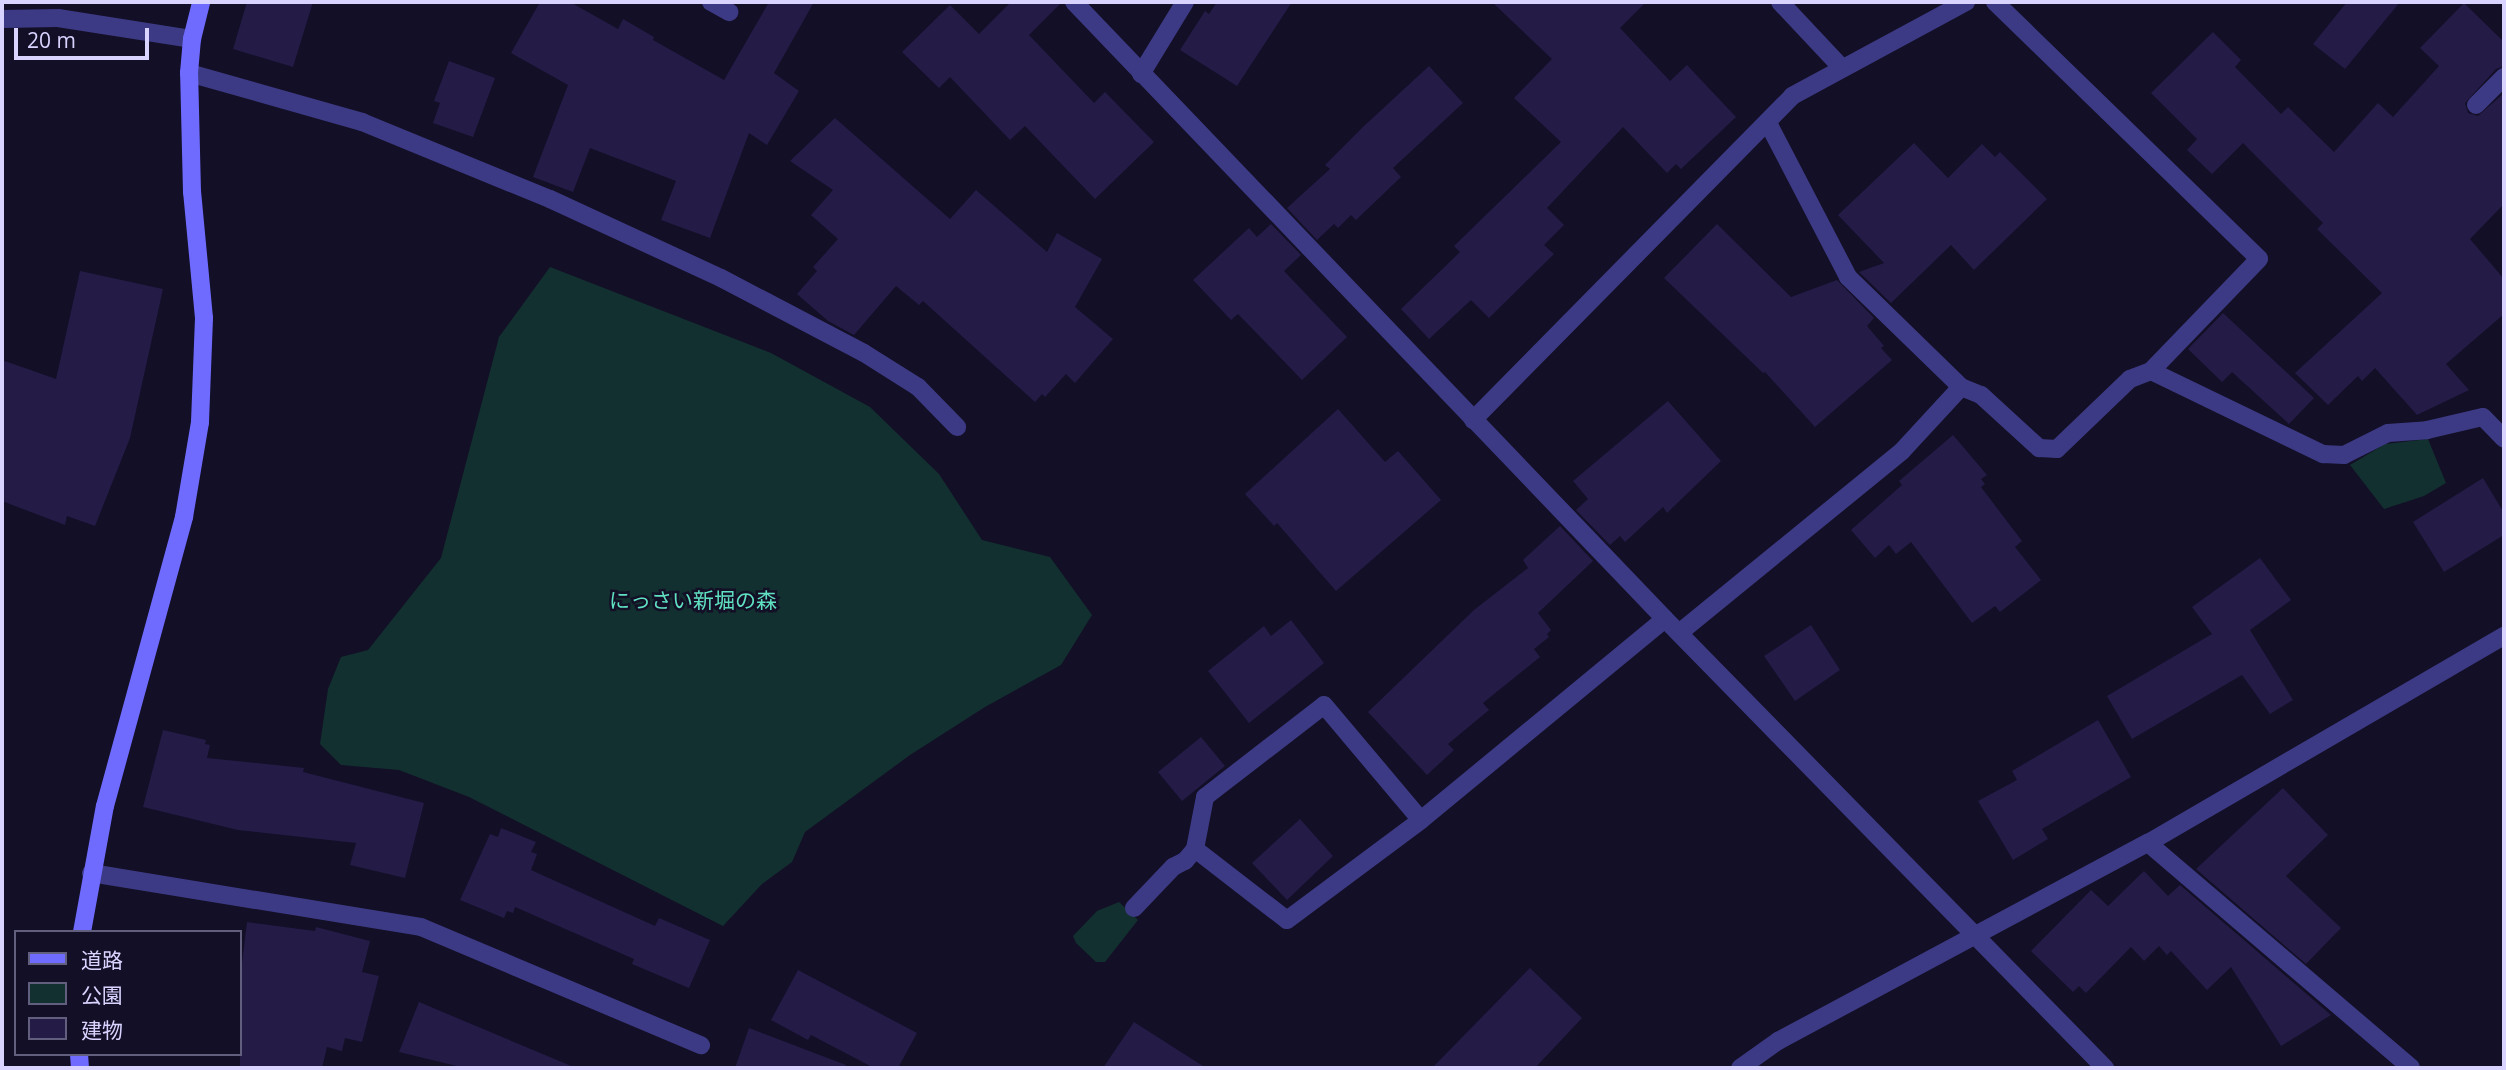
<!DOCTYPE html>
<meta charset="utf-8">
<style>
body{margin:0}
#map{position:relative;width:2506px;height:1070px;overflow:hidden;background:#130f26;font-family:"Open Sans","Noto Sans JP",sans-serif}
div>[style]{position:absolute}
.green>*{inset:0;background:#12302f}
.building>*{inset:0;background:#241b47}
.lane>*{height:18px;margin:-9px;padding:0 9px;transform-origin:9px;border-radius:9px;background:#3d3a85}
.street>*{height:18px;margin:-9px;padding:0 9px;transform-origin:9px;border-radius:9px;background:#3d3a85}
.secondary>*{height:18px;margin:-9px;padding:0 9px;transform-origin:9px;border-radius:9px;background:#6f6bff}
span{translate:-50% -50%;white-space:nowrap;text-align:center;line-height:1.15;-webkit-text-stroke:5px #130f26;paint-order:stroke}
.park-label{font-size:21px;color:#5fe0c0}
.frame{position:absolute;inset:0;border:4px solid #d9d4ff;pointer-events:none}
.legend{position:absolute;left:14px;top:930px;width:228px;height:126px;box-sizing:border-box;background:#130f26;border:2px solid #625e7d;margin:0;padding:9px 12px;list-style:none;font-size:21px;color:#d9d4ff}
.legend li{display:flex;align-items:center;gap:14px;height:35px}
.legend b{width:35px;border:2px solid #625e7d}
.scale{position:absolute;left:14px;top:28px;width:135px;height:32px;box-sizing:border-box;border:4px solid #d9d4ff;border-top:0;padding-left:9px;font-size:21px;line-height:24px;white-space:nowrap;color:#d9d4ff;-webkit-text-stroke:5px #130f26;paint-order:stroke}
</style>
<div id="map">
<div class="green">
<i style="clip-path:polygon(550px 267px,771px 353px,870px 407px,939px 474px,982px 540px,1050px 557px,1092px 615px,1061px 665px,985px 707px,910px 755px,805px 832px,792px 862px,762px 884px,723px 926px,469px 797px,399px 770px,341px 765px,320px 744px,328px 689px,341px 657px,368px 650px,441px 558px,499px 337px)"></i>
<i style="clip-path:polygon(2428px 439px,2446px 483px,2424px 496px,2384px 509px,2350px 465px,2385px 444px)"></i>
<i style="clip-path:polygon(1119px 902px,1138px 920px,1105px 962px,1096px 962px,1076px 943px,1073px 936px,1097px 911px)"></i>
</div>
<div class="building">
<i style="clip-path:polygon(247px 2px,313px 2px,293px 67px,233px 49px)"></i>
<i style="clip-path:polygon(540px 2px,570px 2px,618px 29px,623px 19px,654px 37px,653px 40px,724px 80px,769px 2px,814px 2px,774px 73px,799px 91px,767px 145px,749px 133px,710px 238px,661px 220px,676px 181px,590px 148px,573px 192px,533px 177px,568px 85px,511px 53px)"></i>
<i style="clip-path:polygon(1011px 2px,1062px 2px,1029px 35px,1094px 103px,1105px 92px,1154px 142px,1095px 199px,1025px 126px,1010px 140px,950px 77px,939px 88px,902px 52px,950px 5px,979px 34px)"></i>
<i style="clip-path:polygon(1217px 2px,1292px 2px,1237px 86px,1180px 50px,1205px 11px,1209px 14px)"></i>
<i style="clip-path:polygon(1492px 2px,1646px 2px,1620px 28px,1670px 81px,1687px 65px,1736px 117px,1681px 169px,1676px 164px,1667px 173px,1623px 127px,1547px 208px,1564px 225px,1544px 245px,1554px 254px,1489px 318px,1471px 300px,1429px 339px,1401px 309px,1460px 252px,1454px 246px,1561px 142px,1514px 98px,1552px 59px)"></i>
<i style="clip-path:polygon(2347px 2px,2400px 2px,2345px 69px,2313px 44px)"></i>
<i style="clip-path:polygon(2464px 3px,2504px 42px,2504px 66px,2496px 69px,2465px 103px,2468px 113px,2478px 116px,2504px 93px,2504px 204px,2470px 239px,2504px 279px,2504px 314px,2446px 364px,2469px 390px,2417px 415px,2375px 368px,2362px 381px,2358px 376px,2328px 405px,2295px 373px,2382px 293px,2317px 229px,2323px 223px,2243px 143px,2212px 174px,2187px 150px,2197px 139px,2151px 93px,2213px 32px,2241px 60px,2235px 67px,2281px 114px,2288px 107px,2334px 152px,2378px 103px,2393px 117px,2439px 66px,2420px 48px)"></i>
<i style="clip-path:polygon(449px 61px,495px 78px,473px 137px,433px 123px,440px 103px,434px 101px)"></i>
<i style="clip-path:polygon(1429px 66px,1463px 103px,1393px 168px,1401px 177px,1356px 220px,1351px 215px,1338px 228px,1334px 224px,1317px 240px,1287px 208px,1330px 169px,1325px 165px,1364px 126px)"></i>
<i style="clip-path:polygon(835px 118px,950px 219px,976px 190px,1047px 252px,1057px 233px,1102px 259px,1075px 307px,1113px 339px,1075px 383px,1066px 374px,1045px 397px,1042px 394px,1035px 402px,923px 301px,919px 305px,896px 286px,854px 335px,828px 321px,797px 294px,817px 271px,813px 267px,838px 239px,811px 215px,833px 190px,790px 161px)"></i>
<i style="clip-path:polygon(1914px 143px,1948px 178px,1982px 144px,1995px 157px,2000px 152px,2047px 199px,1974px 270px,1951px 245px,1891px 303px,1859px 272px,1884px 263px,1838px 215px)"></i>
<i style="clip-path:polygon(1271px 224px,1301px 255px,1284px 271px,1347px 337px,1302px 380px,1238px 314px,1231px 320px,1193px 280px,1249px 228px,1257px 237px)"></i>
<i style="clip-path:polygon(1717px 224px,1791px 297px,1837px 280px,1874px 318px,1867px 326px,1884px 346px,1881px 348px,1892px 360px,1815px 427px,1765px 372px,1763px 373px,1664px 278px)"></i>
<i style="clip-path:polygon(80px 271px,163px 289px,130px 438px,95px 526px,67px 516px,65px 525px,2px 501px,2px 360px,56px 379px)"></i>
<i style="clip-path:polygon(2223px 313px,2314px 398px,2289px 424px,2232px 372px,2222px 382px,2188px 349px)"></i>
<i style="clip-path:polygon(1668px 401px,1721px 461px,1667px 513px,1663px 507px,1625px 542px,1620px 536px,1610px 545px,1576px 510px,1588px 499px,1573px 481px)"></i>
<i style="clip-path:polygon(1338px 409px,1385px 462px,1398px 451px,1441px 500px,1336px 591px,1277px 523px,1274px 526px,1245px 494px)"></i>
<i style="clip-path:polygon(1953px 435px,1987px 475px,1981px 479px,1985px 484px,1981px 487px,2022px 541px,2015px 547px,2041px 580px,2000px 612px,1995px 606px,1972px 623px,1911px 542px,1896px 554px,1889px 545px,1875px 558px,1851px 530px,1902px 485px,1899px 481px)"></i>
<i style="clip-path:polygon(2483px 478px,2504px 513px,2504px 535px,2444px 572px,2413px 522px)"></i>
<i style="clip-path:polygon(1560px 526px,1593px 561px,1538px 613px,1551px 630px,1547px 634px,1549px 637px,1534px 649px,1540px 657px,1483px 703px,1489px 710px,1448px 744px,1454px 750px,1427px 775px,1368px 712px,1474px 610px,1528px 568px,1523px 560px)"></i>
<i style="clip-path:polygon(2260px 558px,2291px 600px,2250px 630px,2293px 700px,2270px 714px,2242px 675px,2132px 739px,2107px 696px,2212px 634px,2192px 607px)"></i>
<i style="clip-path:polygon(1291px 620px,1324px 663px,1249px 723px,1208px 671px,1264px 626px,1271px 636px)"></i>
<i style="clip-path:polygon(1811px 625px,1840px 670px,1795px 701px,1764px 656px)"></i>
<i style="clip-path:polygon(2098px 720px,2131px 777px,2042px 829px,2048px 839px,2013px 860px,1978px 801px,2017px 780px,2012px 771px)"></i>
<i style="clip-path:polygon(163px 730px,206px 740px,205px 744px,210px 745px,207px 758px,304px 768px,303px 772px,424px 803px,405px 878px,350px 865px,356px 843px,238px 830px,143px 807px)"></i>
<i style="clip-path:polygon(1201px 737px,1225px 766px,1182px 801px,1158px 772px)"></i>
<i style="clip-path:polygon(2283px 788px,2328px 835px,2286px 876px,2341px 928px,2306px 964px,2196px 869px)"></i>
<i style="clip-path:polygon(1300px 819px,1333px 856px,1287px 900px,1252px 863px)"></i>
<i style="clip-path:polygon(501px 828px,536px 842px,531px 852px,537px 854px,531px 870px,655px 926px,659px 918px,710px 940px,689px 988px,632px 964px,634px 959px,515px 907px,513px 913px,507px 911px,504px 918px,460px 900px,490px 834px,498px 837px)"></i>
<i style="clip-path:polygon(2144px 871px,2168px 896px,2180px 885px,2331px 1015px,2281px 1046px,2231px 967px,2207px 990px,2171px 951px,2167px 955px,2159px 946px,2144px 961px,2131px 947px,2086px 993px,2079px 986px,2073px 992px,2031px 951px,2091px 890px,2108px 906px)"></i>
<i style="clip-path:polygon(247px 922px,315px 931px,316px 927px,370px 941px,362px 972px,379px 976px,362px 1042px,345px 1038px,342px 1051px,327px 1047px,322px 1068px,240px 1068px,240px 980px)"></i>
<i style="clip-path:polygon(1530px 968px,1582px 1018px,1535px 1068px,1432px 1068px)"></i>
<i style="clip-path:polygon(798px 970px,917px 1033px,898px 1068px,874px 1068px,811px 1035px,808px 1040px,771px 1020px)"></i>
<i style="clip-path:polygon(419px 1002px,576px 1068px,465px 1068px,399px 1052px)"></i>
<i style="clip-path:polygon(1134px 1022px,1206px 1068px,1103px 1068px)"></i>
<i style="clip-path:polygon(749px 1028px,846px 1065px,845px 1068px,735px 1068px)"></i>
</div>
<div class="lane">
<i style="left:711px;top:2px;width:21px;rotate:29deg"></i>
<i style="left:2476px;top:105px;width:40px;rotate:-45deg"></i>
<i style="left:1134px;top:908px;width:57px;rotate:-46.4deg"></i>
<i style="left:1173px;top:867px;width:13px;rotate:-27deg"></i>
<i style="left:1185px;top:861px;width:16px;rotate:-50deg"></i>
<i style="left:1195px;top:849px;width:53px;rotate:-79.1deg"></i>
<i style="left:1205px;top:797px;width:150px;rotate:-37.7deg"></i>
<i style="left:1324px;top:705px;width:150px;rotate:49.9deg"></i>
</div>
<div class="street">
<i style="left:1074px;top:2px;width:854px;rotate:46.23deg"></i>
<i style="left:1665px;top:619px;width:629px;rotate:45.58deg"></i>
<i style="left:1780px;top:2px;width:89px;rotate:46.8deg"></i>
<i style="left:1995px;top:2px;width:368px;rotate:44.2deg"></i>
<i style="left:2259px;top:259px;width:156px;rotate:134deg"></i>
<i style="left:2px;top:19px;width:56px;rotate:-1deg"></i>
<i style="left:58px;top:18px;width:136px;rotate:8.9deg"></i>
<i style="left:189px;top:73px;width:180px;rotate:15.8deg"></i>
<i style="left:362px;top:122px;width:203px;rotate:22.3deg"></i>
<i style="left:550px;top:199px;width:188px;rotate:24.8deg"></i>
<i style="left:721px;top:278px;width:161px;rotate:27.7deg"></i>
<i style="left:864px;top:353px;width:64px;rotate:32.2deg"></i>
<i style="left:918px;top:387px;width:56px;rotate:45.7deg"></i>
<i style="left:1141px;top:74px;width:84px;rotate:-58.6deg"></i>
<i style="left:1768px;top:123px;width:174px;rotate:62.5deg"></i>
<i style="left:1848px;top:277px;width:158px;rotate:44.2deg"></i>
<i style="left:1473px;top:420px;width:455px;rotate:-45.4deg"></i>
<i style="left:1792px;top:96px;width:198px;rotate:-28.4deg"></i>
<i style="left:1679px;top:633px;width:288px;rotate:-39.2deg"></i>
<i style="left:1902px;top:451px;width:87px;rotate:-47.3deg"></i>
<i style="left:1961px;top:387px;width:22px;rotate:22deg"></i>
<i style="left:1981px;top:395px;width:79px;rotate:42.4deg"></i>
<i style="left:2039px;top:448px;width:18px;rotate:3deg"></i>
<i style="left:2057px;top:449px;width:101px;rotate:-43.8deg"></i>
<i style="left:2130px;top:379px;width:22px;rotate:-21deg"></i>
<i style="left:2151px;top:371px;width:191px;rotate:25.8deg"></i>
<i style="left:2323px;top:454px;width:21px;rotate:3deg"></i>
<i style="left:2344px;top:455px;width:49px;rotate:-26.6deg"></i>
<i style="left:2388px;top:433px;width:39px;rotate:-4deg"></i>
<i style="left:2427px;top:430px;width:57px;rotate:-13.1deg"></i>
<i style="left:2483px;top:417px;width:30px;rotate:46deg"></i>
<i style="left:2148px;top:843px;width:346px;rotate:40.5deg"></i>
<i style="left:1195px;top:849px;width:116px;rotate:37.7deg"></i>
<i style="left:1287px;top:920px;width:167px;rotate:-36.7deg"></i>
<i style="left:1421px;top:820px;width:316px;rotate:-39.5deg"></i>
<i style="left:91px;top:873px;width:334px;rotate:9.3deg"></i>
<i style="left:421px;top:927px;width:304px;rotate:22.9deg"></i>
<i style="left:1740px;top:1068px;width:47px;rotate:-35.4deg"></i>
<i style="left:1778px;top:1041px;width:420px;rotate:-28.2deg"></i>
<i style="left:2148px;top:843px;width:412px;rotate:-30.2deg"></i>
</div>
<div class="secondary">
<i style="left:82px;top:932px;width:128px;rotate:-79.7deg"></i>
<i style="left:105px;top:806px;width:300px;rotate:-74.7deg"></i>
<i style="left:184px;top:517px;width:96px;rotate:-80.4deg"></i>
<i style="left:200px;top:422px;width:104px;rotate:-87.8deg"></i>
<i style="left:204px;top:318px;width:127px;rotate:-95.4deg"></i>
<i style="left:192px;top:192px;width:119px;rotate:-91.4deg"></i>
<i style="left:189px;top:73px;width:34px;rotate:-85deg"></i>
<i style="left:192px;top:39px;width:38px;rotate:-76deg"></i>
<i style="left:79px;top:1054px;width:14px;rotate:86deg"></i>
</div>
<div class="park-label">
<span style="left:693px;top:600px">にっさい新堀の森</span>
</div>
<div class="frame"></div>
<ul class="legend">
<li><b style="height:9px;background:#6f6bff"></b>道路</li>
<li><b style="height:19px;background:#12302f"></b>公園</li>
<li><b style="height:19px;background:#241b47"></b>建物</li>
</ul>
<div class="scale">20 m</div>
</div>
